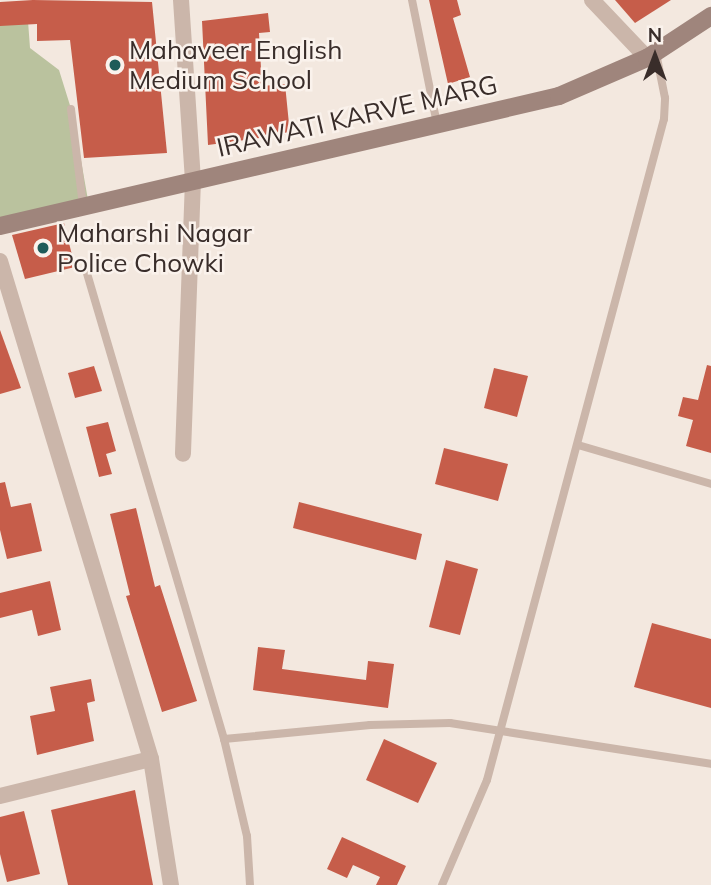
<!DOCTYPE html>
<style>
body{margin:0}
#map{position:relative;width:711px;height:885px;overflow:hidden;background:#f3e8df;font-family:Mulish,sans-serif}
div>[style]{position:absolute}
.green>*{inset:0;background:#bac29e}
.building>*{inset:0;background:#c65d4a}
.lane>*{height:8px;margin:-4px;padding:0 4px;transform-origin:4px;border-radius:4px;background:#cbb6aa}
.street>*{height:16px;margin:-8px;padding:0 8px;transform-origin:8px;border-radius:8px;background:#cbb6aa}
.secondary>*{height:18px;margin:-9px;padding:0 9px;transform-origin:9px;border-radius:9px;background:#9f857c}
.dots>*{width:19px;height:19px;translate:-50% -50%;box-sizing:border-box;border:4px solid #faf2ec;border-radius:50%}
span{translate:-50% -50%;white-space:nowrap;text-align:center;line-height:1.15;-webkit-text-stroke:5px #faf2ec;paint-order:stroke}
.poi-label{font-size:26px;color:#392d2a}
.left{translate:0 -50%;text-align:left}
.street-label{font-size:26px;color:#392d2a}
.north{position:absolute;left:620px;top:21px;width:70px;height:70px;-webkit-text-stroke:5px #faf2ec;paint-order:stroke;rotate:0deg;font-size:19px;font-weight:700;line-height:28px;text-align:center;color:#392d2a}
.north::after{content:'';display:block;margin:auto;width:24px;height:32px;background:#392d2a;clip-path:polygon(50% 0,100% 100%,50% 72%,0 100%)}
</style>
<div id="map">
<div class="green">
<i style="clip-path:polygon(0 20px,28px 21px,30px 48px,59px 70px,73px 115px,88px 200px,0 219px)"></i>
</div>
<div class="building">
<i style="clip-path:polygon(33px 0,152px 2px,167px 153px,84px 158px,70px 40px,37px 41px,37px 24px,0 26px,0 2px)"></i>
<i style="clip-path:polygon(429px 0,457px 0,461px 15px,453px 18px,470px 77px,448px 84px)"></i>
<i style="clip-path:polygon(615px 0,671px 0,635px 23px)"></i>
<i style="clip-path:polygon(268px 13px,270px 32px,259px 33px,262px 86px,285px 84px,290px 134px,208px 145px,202px 21px)"></i>
<i style="clip-path:polygon(64px 223px,75px 267px,25px 279px,12px 235px)"></i>
<i style="clip-path:polygon(0 330px,21px 388px,0 394px)"></i>
<i style="clip-path:polygon(707px 365px,711px 366px,711px 453px,686px 446px,693px 420px,678px 416px,683px 397px,698px 400px)"></i>
<i style="clip-path:polygon(94px 366px,102px 391px,75px 398px,68px 373px)"></i>
<i style="clip-path:polygon(494px 368px,528px 376px,517px 417px,484px 408px)"></i>
<i style="clip-path:polygon(108px 422px,116px 451px,106px 454px,112px 474px,99px 477px,86px 427px)"></i>
<i style="clip-path:polygon(444px 448px,508px 464px,498px 501px,435px 484px)"></i>
<i style="clip-path:polygon(5px 482px,11px 507px,31px 503px,42px 551px,7px 559px,0 530px,0 483px)"></i>
<i style="clip-path:polygon(299px 502px,422px 534px,416px 560px,293px 528px)"></i>
<i style="clip-path:polygon(136px 508px,155px 587px,160px 585px,197px 701px,162px 712px,126px 596px,130px 595px,110px 514px)"></i>
<i style="clip-path:polygon(446px 560px,478px 569px,460px 635px,429px 627px)"></i>
<i style="clip-path:polygon(50px 581px,61px 630px,38px 636px,32px 610px,0 618px,0 593px)"></i>
<i style="clip-path:polygon(652px 623px,711px 639px,711px 708px,634px 687px)"></i>
<i style="clip-path:polygon(258px 647px,285px 650px,282px 669px,366px 680px,368px 661px,394px 664px,388px 708px,253px 690px)"></i>
<i style="clip-path:polygon(91px 679px,95px 701px,87px 703px,94px 741px,37px 755px,30px 716px,55px 711px,50px 687px)"></i>
<i style="clip-path:polygon(384px 739px,437px 763px,418px 803px,366px 780px)"></i>
<i style="clip-path:polygon(135px 790px,153px 885px,68px 885px,51px 810px)"></i>
<i style="clip-path:polygon(24px 811px,40px 874px,7px 882px,0 854px,0 817px)"></i>
<i style="clip-path:polygon(342px 837px,406px 866px,397px 885px,376px 885px,380px 877px,353px 865px,347px 878px,327px 869px)"></i>
</div>
<div class="lane">
<i style="left:412px;top:0;width:126px;rotate:78.6deg"></i>
<i style="left:71px;top:109px;width:98px;rotate:82.9deg"></i>
<i style="left:86px;top:270px;width:489px;rotate:73.6deg"></i>
<i style="left:224px;top:739px;width:100px;rotate:76.7deg"></i>
<i style="left:247px;top:836px;width:49px;rotate:86.5deg"></i>
<i style="left:578px;top:445px;width:139px;rotate:16.3deg"></i>
<i style="left:224px;top:739px;width:147px;rotate:-5.5deg"></i>
<i style="left:370px;top:725px;width:80px;rotate:-1.4deg"></i>
<i style="left:450px;top:723px;width:264px;rotate:8.9deg"></i>
<i style="left:442px;top:885px;width:114px;rotate:-66.8deg"></i>
<i style="left:487px;top:780px;width:684px;rotate:-75.01deg"></i>
<i style="left:664px;top:119px;width:21px;rotate:-87deg"></i>
<i style="left:665px;top:98px;width:46px;rotate:-101.3deg"></i>
</div>
<div class="street">
<i style="left:181px;top:0;width:180px;rotate:86.2deg"></i>
<i style="left:193px;top:180px;width:274px;rotate:92.1deg"></i>
<i style="left:592px;top:0;width:80px;rotate:46.5deg"></i>
<i style="left:0;top:261px;width:520px;rotate:73.13deg"></i>
<i style="left:151px;top:759px;width:128px;rotate:81deg"></i>
<i style="left:0;top:796px;width:155px;rotate:-13.8deg"></i>
</div>
<div class="secondary">
<i style="left:0;top:226px;width:574px;rotate:-13.09deg"></i>
<i style="left:559px;top:96px;width:96px;rotate:-23.4deg"></i>
<i style="left:647px;top:58px;width:77px;rotate:-33.3deg"></i>
</div>
<div class="dots">
<i style="left:115px;top:65px;background:#1f5b59"></i>
<i style="left:43px;top:248px;background:#1f5b59"></i>
</div>
<div class="poi-label">
<span class="left" style="left:129px;top:65px">Mahaveer English<br>Medium School</span>
<span class="left" style="left:57px;top:248px">Maharshi Nagar<br>Police Chowki</span>
</div>
<div class="street-label">
<span style="left:357px;top:116px;rotate:-13deg">IRAWATI KARVE MARG</span>
</div>
<div class="north">N</div>
</div>
